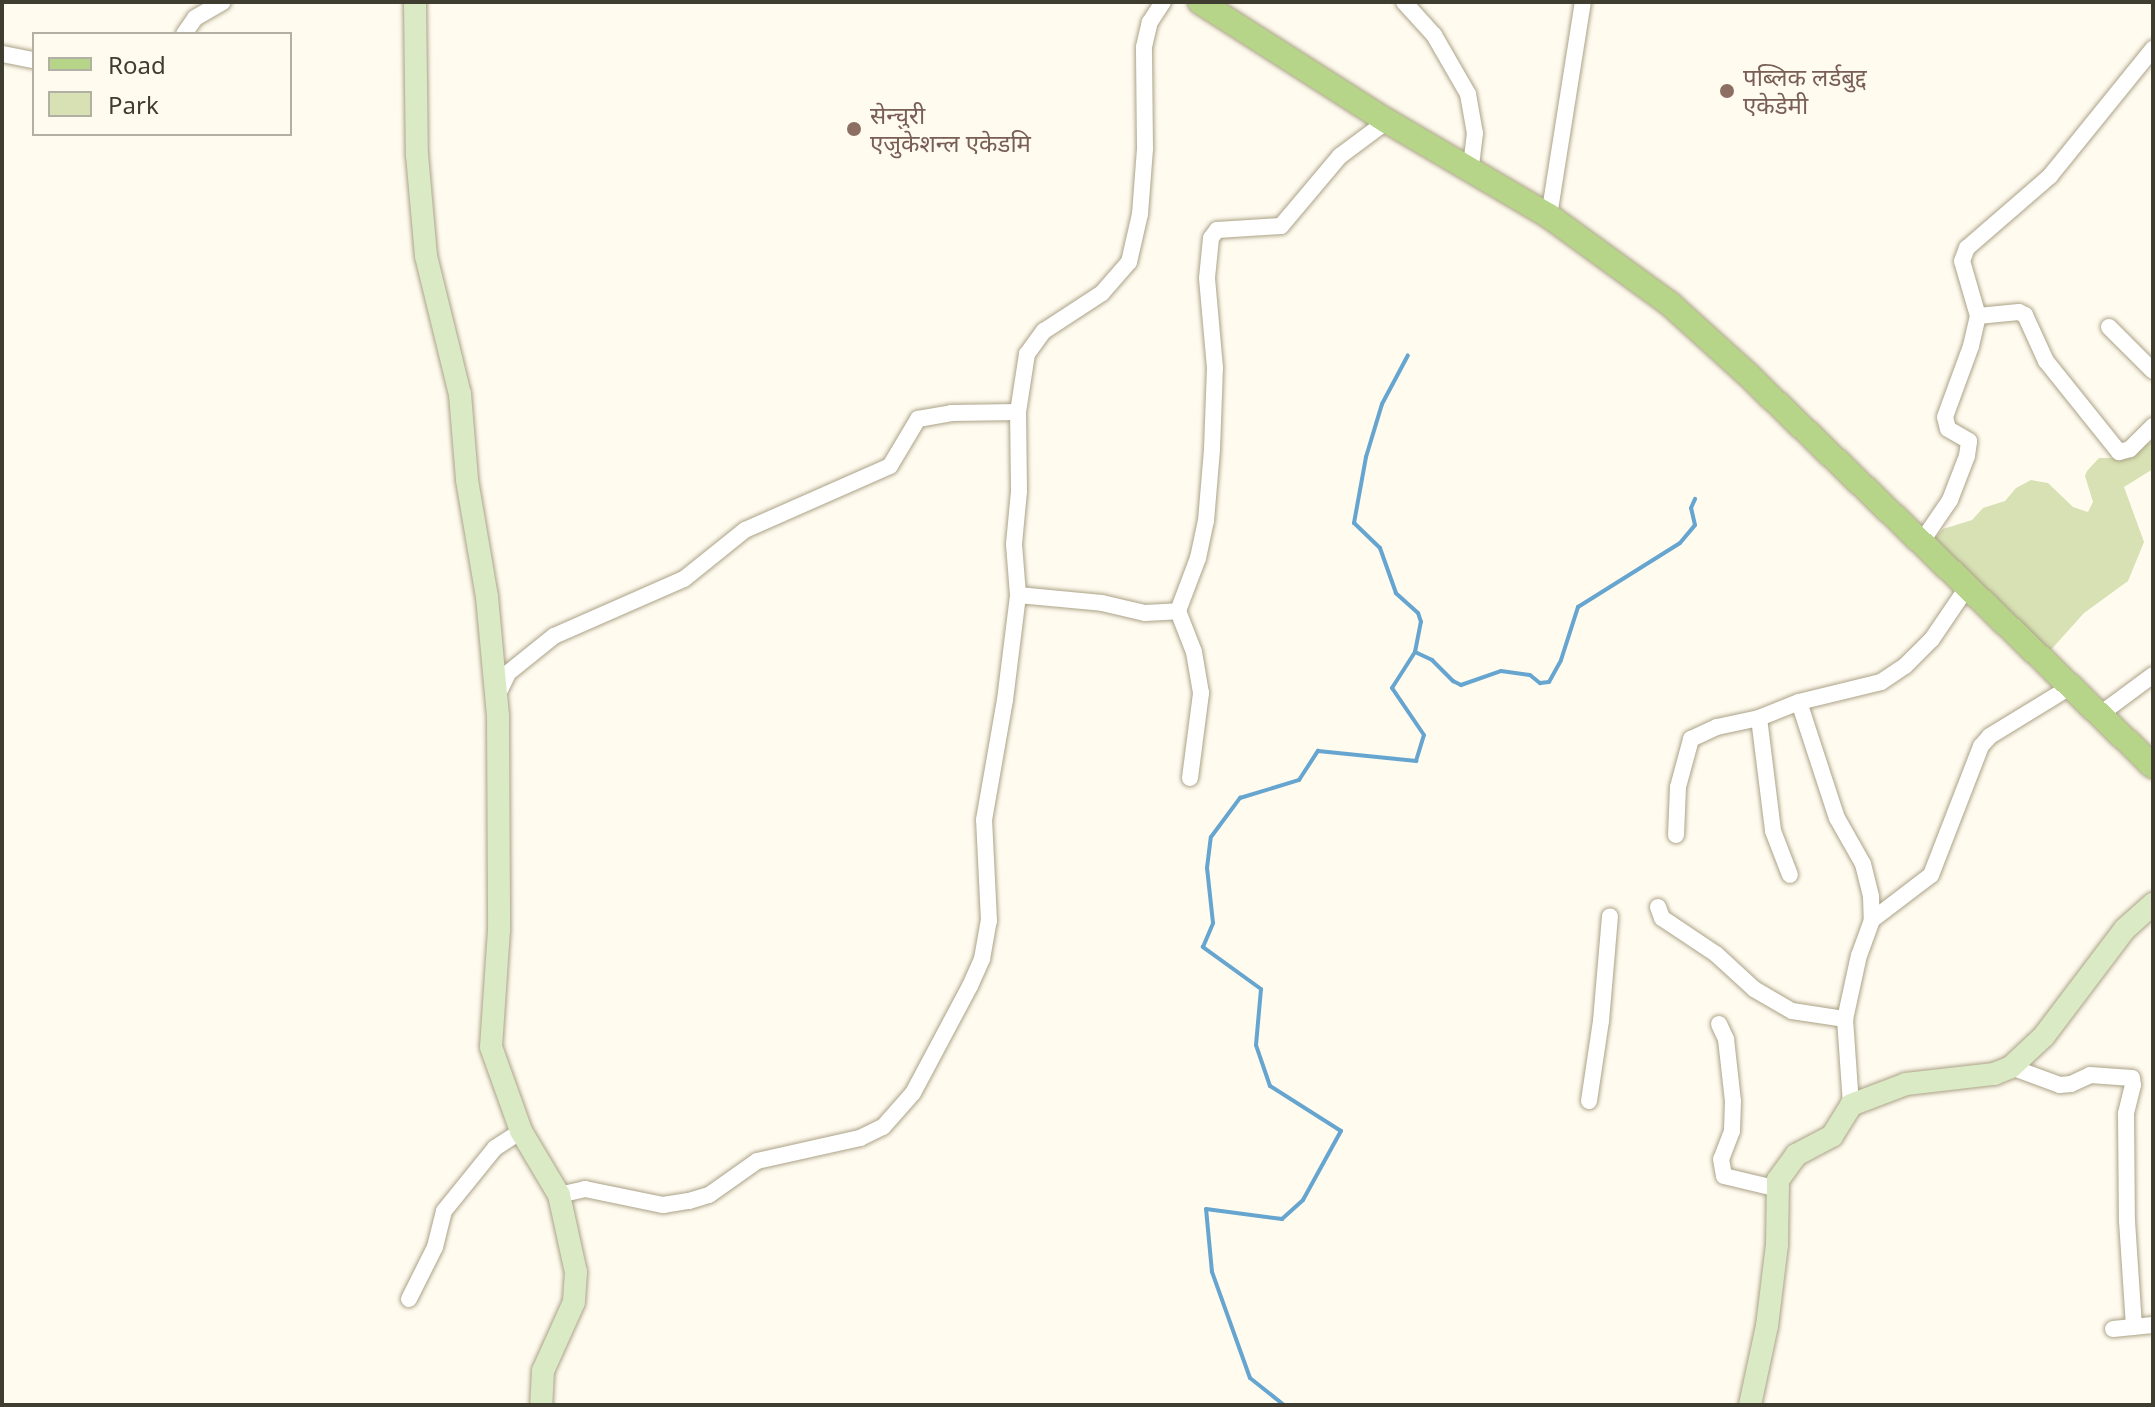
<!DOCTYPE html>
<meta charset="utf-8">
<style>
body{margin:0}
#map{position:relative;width:2155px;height:1407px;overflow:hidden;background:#fffbef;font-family:"Noto Sans","Noto Sans Devanagari",sans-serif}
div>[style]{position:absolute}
.green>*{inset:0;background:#d7e1b3}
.stream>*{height:4px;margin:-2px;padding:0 2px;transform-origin:2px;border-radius:2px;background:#66a5cf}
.roads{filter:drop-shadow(0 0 2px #aba287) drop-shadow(0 0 2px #aba287)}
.street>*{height:16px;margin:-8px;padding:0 8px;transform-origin:8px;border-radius:8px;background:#fff}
.secondary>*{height:22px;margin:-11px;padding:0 11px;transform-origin:11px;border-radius:11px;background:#daeac4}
.primary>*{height:24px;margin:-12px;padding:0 12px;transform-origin:12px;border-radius:12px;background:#b6d589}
.dots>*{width:22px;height:22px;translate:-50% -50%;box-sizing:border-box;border:4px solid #fffbef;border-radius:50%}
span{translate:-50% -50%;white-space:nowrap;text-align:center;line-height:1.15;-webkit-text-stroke:6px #fffbef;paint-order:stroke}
.education-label{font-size:24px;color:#785e54}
.left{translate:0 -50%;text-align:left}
.frame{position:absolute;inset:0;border:4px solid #3f3c30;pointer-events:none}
.legend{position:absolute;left:32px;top:32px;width:260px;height:104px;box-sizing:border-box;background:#fffbef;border:2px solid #b2afa3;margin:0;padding:10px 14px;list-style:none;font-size:24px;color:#3f3c30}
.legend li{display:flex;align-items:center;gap:16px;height:40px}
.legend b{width:40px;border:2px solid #b2afa3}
</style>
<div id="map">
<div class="green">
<i style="clip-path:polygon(2153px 440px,2153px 469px,2124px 487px,2144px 542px,2128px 581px,2084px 613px,2049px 652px,1933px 540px,1943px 529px,1972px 520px,1983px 508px,2005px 501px,2016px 488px,2031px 480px,2048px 483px,2073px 507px,2088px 512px,2093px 502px,2085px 476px,2087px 471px,2099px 458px,2126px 458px)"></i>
</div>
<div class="stream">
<i style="left:1415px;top:652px;width:19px;rotate:25deg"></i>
<i style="left:1432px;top:660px;width:30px;rotate:45deg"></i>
<i style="left:1453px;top:681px;width:9px;rotate:27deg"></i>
<i style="left:1461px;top:685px;width:42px;rotate:-19.3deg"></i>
<i style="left:1501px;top:671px;width:29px;rotate:8deg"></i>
<i style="left:1530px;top:675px;width:13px;rotate:39deg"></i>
<i style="left:1540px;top:683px;width:9px;rotate:-6deg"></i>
<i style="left:1549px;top:682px;width:25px;rotate:-61deg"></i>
<i style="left:1561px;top:660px;width:56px;rotate:-72.2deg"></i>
<i style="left:1578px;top:607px;width:120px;rotate:-32.1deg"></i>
<i style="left:1680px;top:543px;width:23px;rotate:-50deg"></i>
<i style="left:1695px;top:525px;width:17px;rotate:-103deg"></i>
<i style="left:1691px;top:508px;width:10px;rotate:-66deg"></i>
<i style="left:1284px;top:1405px;width:43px;rotate:-141.5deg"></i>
<i style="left:1250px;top:1378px;width:113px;rotate:-109.7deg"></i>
<i style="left:1212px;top:1272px;width:63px;rotate:-95.4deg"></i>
<i style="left:1206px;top:1209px;width:77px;rotate:7.5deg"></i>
<i style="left:1282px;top:1219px;width:28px;rotate:-42deg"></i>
<i style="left:1303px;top:1200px;width:79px;rotate:-61.2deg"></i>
<i style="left:1341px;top:1131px;width:84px;rotate:-147.6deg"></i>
<i style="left:1270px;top:1086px;width:43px;rotate:-108.9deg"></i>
<i style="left:1256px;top:1045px;width:56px;rotate:-84.9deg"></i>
<i style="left:1261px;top:989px;width:72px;rotate:-144.1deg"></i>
<i style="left:1203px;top:947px;width:26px;rotate:-67deg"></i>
<i style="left:1213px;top:923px;width:55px;rotate:-96.2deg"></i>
<i style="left:1207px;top:868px;width:31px;rotate:-83deg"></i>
<i style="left:1211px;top:837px;width:49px;rotate:-53.4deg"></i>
<i style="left:1240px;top:798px;width:62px;rotate:-17deg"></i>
<i style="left:1299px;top:780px;width:35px;rotate:-57deg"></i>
<i style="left:1318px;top:751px;width:99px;rotate:5.8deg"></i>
<i style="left:1416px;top:761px;width:27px;rotate:-73deg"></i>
<i style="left:1424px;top:735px;width:57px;rotate:-124.2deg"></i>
<i style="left:1392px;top:688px;width:43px;rotate:-57.4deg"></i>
<i style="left:1415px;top:652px;width:31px;rotate:-79deg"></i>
<i style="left:1421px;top:622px;width:9px;rotate:-108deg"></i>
<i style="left:1418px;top:613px;width:30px;rotate:-138deg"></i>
<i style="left:1396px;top:593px;width:48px;rotate:-109.6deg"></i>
<i style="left:1380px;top:548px;width:36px;rotate:-136deg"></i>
<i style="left:1354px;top:523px;width:67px;rotate:-79.7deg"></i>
<i style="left:1366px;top:457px;width:55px;rotate:-73.2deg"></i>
<i style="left:1382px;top:404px;width:55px;rotate:-62deg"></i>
</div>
<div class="roads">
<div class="street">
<i style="left:1404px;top:2px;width:45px;rotate:47.7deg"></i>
<i style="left:1434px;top:35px;width:68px;rotate:60deg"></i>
<i style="left:1468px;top:94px;width:40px;rotate:80deg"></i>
<i style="left:1475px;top:133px;width:35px;rotate:97deg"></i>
<i style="left:184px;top:34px;width:19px;rotate:-55deg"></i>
<i style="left:195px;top:18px;width:32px;rotate:-30deg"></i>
<i style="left:2px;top:54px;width:33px;rotate:11deg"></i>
<i style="left:1549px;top:216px;width:217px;rotate:-81deg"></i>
<i style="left:1978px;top:316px;width:41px;rotate:-5.6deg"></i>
<i style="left:2019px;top:312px;width:7px;rotate:27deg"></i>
<i style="left:2025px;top:315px;width:51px;rotate:65.5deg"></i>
<i style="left:2046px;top:361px;width:117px;rotate:51.3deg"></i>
<i style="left:2119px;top:452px;width:11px;rotate:-15deg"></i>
<i style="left:2130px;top:449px;width:33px;rotate:-45deg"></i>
<i style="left:2109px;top:327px;width:62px;rotate:45deg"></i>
<i style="left:1920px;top:544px;width:53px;rotate:-55.7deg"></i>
<i style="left:1950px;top:500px;width:47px;rotate:-68.9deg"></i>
<i style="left:1967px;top:456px;width:15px;rotate:-82deg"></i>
<i style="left:1969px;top:441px;width:24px;rotate:-150deg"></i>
<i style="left:1948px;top:429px;width:12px;rotate:-104deg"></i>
<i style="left:1945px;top:417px;width:76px;rotate:-69.9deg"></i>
<i style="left:1971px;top:346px;width:31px;rotate:-77deg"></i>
<i style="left:1978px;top:316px;width:57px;rotate:-106.2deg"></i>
<i style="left:1962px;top:261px;width:14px;rotate:-69deg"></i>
<i style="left:1967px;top:248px;width:110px;rotate:-40.9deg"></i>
<i style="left:2050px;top:176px;width:164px;rotate:-51deg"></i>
<i style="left:1018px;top:595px;width:84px;rotate:5.4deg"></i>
<i style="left:1102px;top:603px;width:44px;rotate:13.1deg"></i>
<i style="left:1145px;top:613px;width:33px;rotate:-3deg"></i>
<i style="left:497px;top:696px;width:25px;rotate:-64deg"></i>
<i style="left:508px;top:673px;width:59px;rotate:-38.8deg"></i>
<i style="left:554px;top:636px;width:142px;rotate:-23.7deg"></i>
<i style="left:684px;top:579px;width:78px;rotate:-38.8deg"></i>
<i style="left:745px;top:530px;width:158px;rotate:-23.8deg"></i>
<i style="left:890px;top:466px;width:55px;rotate:-59.2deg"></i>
<i style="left:918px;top:419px;width:34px;rotate:-10deg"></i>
<i style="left:951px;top:413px;width:67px;rotate:-0.9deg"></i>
<i style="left:1799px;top:702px;width:122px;rotate:71.9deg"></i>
<i style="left:1837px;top:818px;width:53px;rotate:60.5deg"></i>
<i style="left:1863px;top:864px;width:34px;rotate:76deg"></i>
<i style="left:1871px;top:897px;width:23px;rotate:88deg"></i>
<i style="left:1872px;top:920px;width:37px;rotate:110deg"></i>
<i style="left:1859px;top:955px;width:66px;rotate:102.3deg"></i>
<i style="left:1845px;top:1019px;width:86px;rotate:86deg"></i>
<i style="left:2099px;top:715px;width:67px;rotate:-36.5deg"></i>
<i style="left:1759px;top:718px;width:114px;rotate:82.9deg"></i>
<i style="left:1773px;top:831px;width:47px;rotate:68.9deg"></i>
<i style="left:1190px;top:778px;width:86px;rotate:-82.6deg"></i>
<i style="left:1201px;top:693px;width:42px;rotate:-99.7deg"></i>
<i style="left:1194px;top:652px;width:44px;rotate:-111.3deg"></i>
<i style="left:1178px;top:611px;width:57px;rotate:-69.3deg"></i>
<i style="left:1198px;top:558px;width:38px;rotate:-78deg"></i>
<i style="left:1206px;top:521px;width:72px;rotate:-85.2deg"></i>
<i style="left:1212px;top:449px;width:81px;rotate:-87.9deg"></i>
<i style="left:1215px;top:368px;width:90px;rotate:-95.1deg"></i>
<i style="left:1207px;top:278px;width:40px;rotate:-84.3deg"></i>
<i style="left:1211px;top:238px;width:10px;rotate:-53deg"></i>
<i style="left:1217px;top:230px;width:64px;rotate:-3.6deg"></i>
<i style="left:1281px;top:226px;width:92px;rotate:-49.9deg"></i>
<i style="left:1340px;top:156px;width:59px;rotate:-36.7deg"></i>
<i style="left:1676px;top:835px;width:48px;rotate:-87.6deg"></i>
<i style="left:1678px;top:787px;width:50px;rotate:-74.8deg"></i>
<i style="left:1691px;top:739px;width:29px;rotate:-25deg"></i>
<i style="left:1717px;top:727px;width:43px;rotate:-12.1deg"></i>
<i style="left:1759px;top:718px;width:43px;rotate:-21.8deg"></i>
<i style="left:1799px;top:702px;width:84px;rotate:-13.7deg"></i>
<i style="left:1881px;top:682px;width:29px;rotate:-34deg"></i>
<i style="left:1905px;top:666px;width:38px;rotate:-45deg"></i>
<i style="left:1932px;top:639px;width:60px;rotate:-55.8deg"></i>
<i style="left:1658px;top:907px;width:12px;rotate:70deg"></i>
<i style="left:1662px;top:918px;width:65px;rotate:33.7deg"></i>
<i style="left:1716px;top:954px;width:52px;rotate:42.6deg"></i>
<i style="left:1754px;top:989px;width:44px;rotate:30.1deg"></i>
<i style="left:1792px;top:1011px;width:54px;rotate:8.6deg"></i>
<i style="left:1872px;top:920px;width:74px;rotate:-37.3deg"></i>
<i style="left:1931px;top:875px;width:138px;rotate:-68.8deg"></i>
<i style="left:1981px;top:746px;width:13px;rotate:-48deg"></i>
<i style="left:1990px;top:736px;width:94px;rotate:-31.5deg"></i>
<i style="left:1719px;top:1024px;width:17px;rotate:65deg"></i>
<i style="left:1726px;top:1039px;width:62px;rotate:83.6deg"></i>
<i style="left:1733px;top:1101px;width:30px;rotate:92deg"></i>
<i style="left:1732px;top:1131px;width:30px;rotate:111deg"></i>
<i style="left:1721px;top:1159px;width:17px;rotate:80deg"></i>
<i style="left:1724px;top:1176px;width:56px;rotate:13.5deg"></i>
<i style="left:2011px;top:1067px;width:52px;rotate:20.2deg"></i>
<i style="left:2060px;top:1085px;width:11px;rotate:-5deg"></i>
<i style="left:2071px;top:1084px;width:21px;rotate:-25deg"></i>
<i style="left:2090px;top:1075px;width:42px;rotate:4.1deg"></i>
<i style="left:2132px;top:1078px;width:7px;rotate:82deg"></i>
<i style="left:2133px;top:1085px;width:30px;rotate:104deg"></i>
<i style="left:2126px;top:1114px;width:107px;rotate:89.5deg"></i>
<i style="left:2127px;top:1221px;width:106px;rotate:86.2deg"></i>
<i style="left:1589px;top:1101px;width:81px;rotate:-81.5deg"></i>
<i style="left:1601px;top:1021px;width:105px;rotate:-85.1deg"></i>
<i style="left:559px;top:1195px;width:27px;rotate:-13deg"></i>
<i style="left:585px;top:1189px;width:80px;rotate:11.6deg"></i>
<i style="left:663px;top:1205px;width:26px;rotate:-9deg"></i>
<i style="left:689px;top:1201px;width:21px;rotate:-17deg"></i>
<i style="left:709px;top:1195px;width:59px;rotate:-35.3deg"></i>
<i style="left:757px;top:1161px;width:106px;rotate:-12.6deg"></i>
<i style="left:860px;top:1138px;width:25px;rotate:-26deg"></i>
<i style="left:883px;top:1127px;width:45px;rotate:-48.6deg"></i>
<i style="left:913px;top:1093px;width:121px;rotate:-62deg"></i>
<i style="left:970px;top:986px;width:30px;rotate:-66deg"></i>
<i style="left:982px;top:959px;width:39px;rotate:-80deg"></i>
<i style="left:989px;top:921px;width:101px;rotate:-92.8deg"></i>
<i style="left:984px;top:820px;width:122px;rotate:-80.1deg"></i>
<i style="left:1005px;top:700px;width:106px;rotate:-82.9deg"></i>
<i style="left:1018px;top:595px;width:51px;rotate:-94.5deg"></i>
<i style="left:1014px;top:544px;width:53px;rotate:-84.6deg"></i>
<i style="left:1019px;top:491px;width:79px;rotate:-90.7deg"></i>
<i style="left:1018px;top:412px;width:59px;rotate:-81.2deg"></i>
<i style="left:1027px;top:354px;width:29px;rotate:-54deg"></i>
<i style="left:1044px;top:331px;width:69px;rotate:-33.2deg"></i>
<i style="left:1102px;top:293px;width:41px;rotate:-48.9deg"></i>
<i style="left:1129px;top:262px;width:49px;rotate:-77.1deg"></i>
<i style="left:1140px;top:214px;width:65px;rotate:-85.6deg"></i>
<i style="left:1145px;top:149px;width:102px;rotate:-90.6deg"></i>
<i style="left:1144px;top:47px;width:26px;rotate:-77deg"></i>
<i style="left:1150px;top:22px;width:24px;rotate:-57deg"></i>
<i style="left:409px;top:1299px;width:58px;rotate:-63.4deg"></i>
<i style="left:435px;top:1247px;width:37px;rotate:-76deg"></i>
<i style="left:444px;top:1211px;width:81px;rotate:-51deg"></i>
<i style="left:495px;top:1148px;width:31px;rotate:-33deg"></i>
<i style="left:2113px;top:1329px;width:40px;rotate:-5.7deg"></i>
</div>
<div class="secondary">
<i style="left:415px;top:2px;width:153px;rotate:89.3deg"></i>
<i style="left:417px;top:155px;width:101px;rotate:84.9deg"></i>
<i style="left:426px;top:256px;width:142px;rotate:76.2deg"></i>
<i style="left:460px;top:394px;width:86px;rotate:85.3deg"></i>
<i style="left:467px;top:480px;width:119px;rotate:80.3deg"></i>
<i style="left:487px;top:597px;width:120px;rotate:84.7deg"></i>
<i style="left:498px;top:716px;width:214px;rotate:89.7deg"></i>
<i style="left:499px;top:930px;width:117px;rotate:93.9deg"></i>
<i style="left:491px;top:1047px;width:89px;rotate:70.3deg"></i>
<i style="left:521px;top:1131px;width:74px;rotate:59.3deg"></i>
<i style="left:559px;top:1195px;width:79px;rotate:77.6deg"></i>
<i style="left:576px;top:1272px;width:30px;rotate:94deg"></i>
<i style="left:574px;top:1302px;width:76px;rotate:114.2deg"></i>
<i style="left:543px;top:1371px;width:34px;rotate:93deg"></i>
<i style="left:1750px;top:1405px;width:81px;rotate:-77.9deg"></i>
<i style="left:1767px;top:1326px;width:82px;rotate:-83deg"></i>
<i style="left:1777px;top:1245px;width:65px;rotate:-89.1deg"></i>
<i style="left:1778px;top:1180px;width:31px;rotate:-54deg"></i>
<i style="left:1796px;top:1155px;width:41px;rotate:-27.8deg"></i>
<i style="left:1832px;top:1136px;width:36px;rotate:-58deg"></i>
<i style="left:1851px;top:1105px;width:59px;rotate:-20.9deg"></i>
<i style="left:1906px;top:1084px;width:89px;rotate:-6.5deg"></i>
<i style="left:1994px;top:1074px;width:18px;rotate:-22deg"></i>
<i style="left:2011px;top:1067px;width:45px;rotate:-43.2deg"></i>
<i style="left:2044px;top:1036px;width:134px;rotate:-52.9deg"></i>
<i style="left:2125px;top:929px;width:38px;rotate:-42deg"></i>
</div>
<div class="primary">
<i style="left:1200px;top:2px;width:222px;rotate:32.5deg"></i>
<i style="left:1387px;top:121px;width:188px;rotate:30.4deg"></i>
<i style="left:1549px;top:216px;width:150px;rotate:36deg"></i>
<i style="left:1670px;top:304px;width:103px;rotate:42.2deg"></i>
<i style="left:1746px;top:373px;width:566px;rotate:44deg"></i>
</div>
</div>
<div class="dots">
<i style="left:1727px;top:91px;background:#8d6e63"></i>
<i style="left:854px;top:129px;background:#8d6e63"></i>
</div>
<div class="education-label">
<span class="left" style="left:1743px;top:91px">पब्लिक लर्डबुद्द<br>एकेडेमी</span>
<span class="left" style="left:870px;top:129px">सेन्चुरी<br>एजुकेशन्ल एकेडमि</span>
</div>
<div class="frame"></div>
<ul class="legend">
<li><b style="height:10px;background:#b6d589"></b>Road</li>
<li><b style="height:22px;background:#d7e1b3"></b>Park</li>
</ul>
</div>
